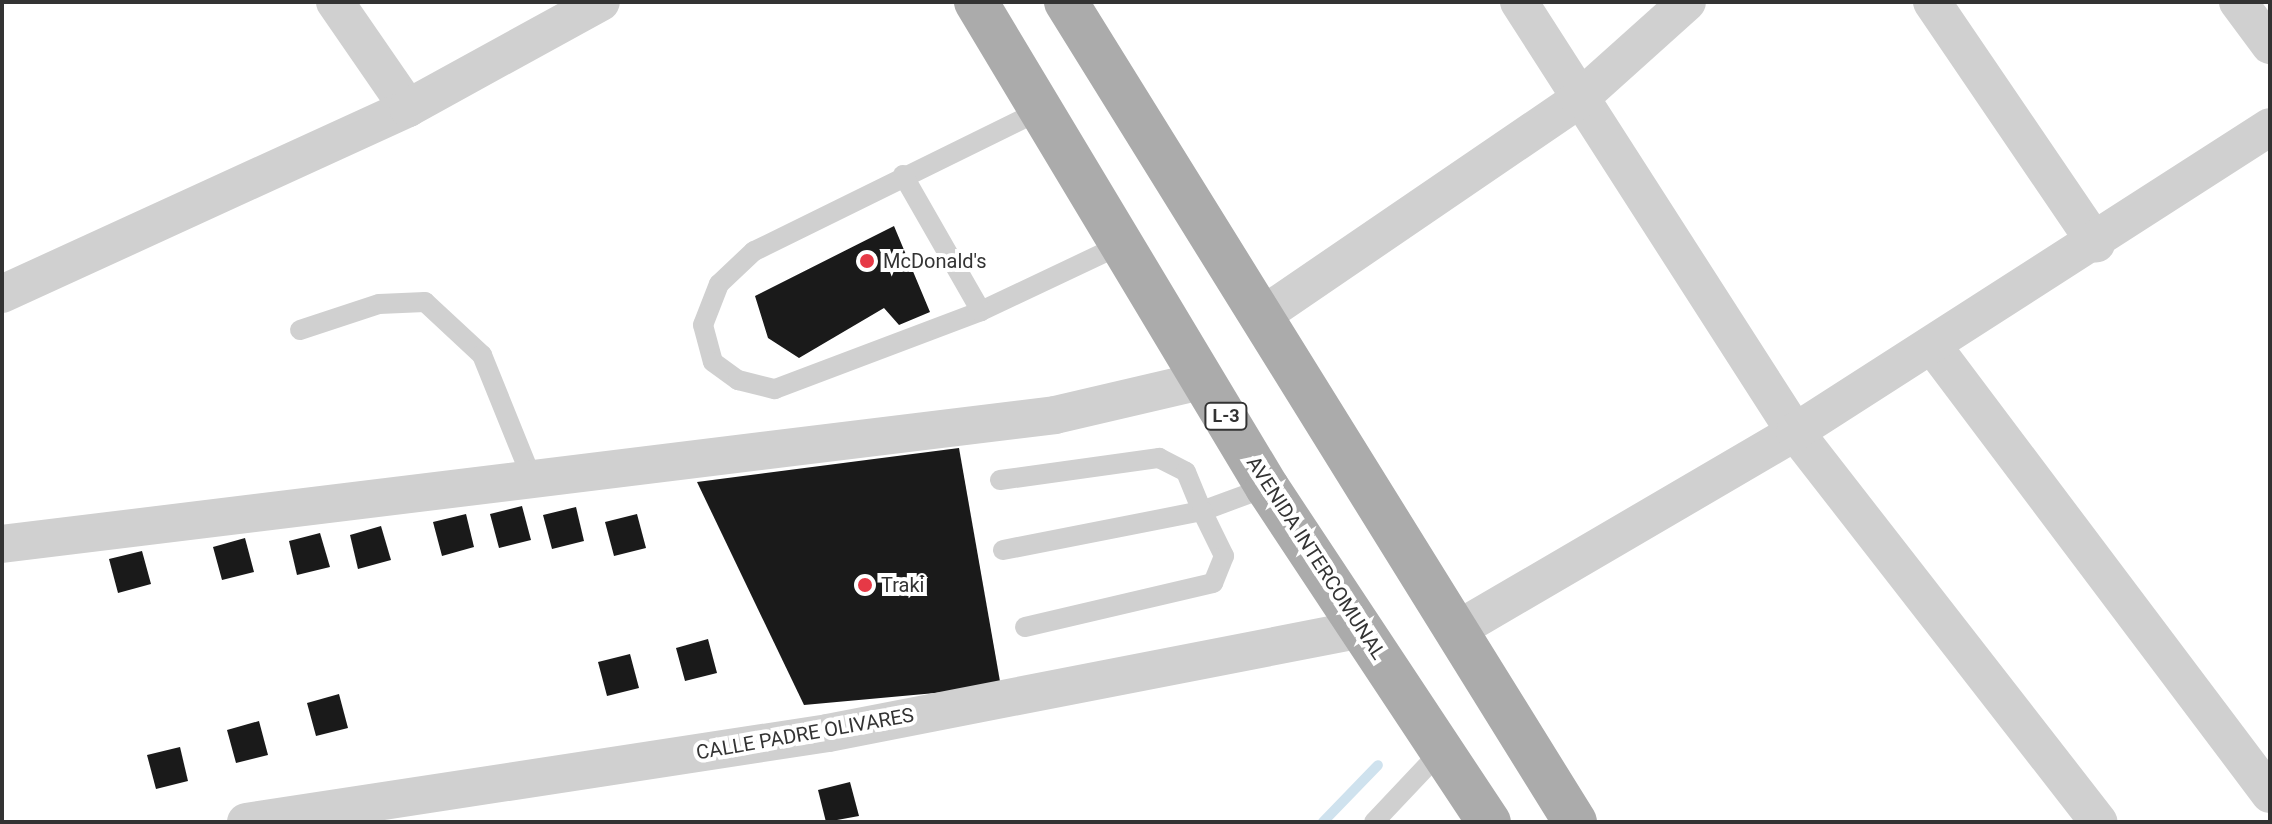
<!DOCTYPE html>
<style>
body{margin:0}
#map{position:relative;width:2272px;height:824px;overflow:hidden;background:#fff;font-family:Roboto,sans-serif}
div>[style]{position:absolute}
.stream>*{height:10px;margin:-5px;padding:0 5px;transform-origin:5px;border-radius:5px;background:#cfe2ee}
.building>*{inset:0;background:#1a1a1a}
.service>*{height:20px;margin:-10px;padding:0 10px;transform-origin:10px;border-radius:10px;background:#d0d0d0}
.minor>*{height:38px;margin:-19px;padding:0 19px;transform-origin:19px;border-radius:19px;background:#d0d0d0}
.primary>*{height:44px;margin:-22px;padding:0 22px;transform-origin:22px;border-radius:22px;background:#ababab}
.dots>*{width:22px;height:22px;translate:-50% -50%;box-sizing:border-box;border:4px solid #fff;border-radius:50%}
span{translate:-50% -50%;white-space:nowrap;text-align:center;line-height:1.15;-webkit-text-stroke:8px #fff;paint-order:stroke}
.shield-label span{padding:2px 6px;background:#fff;border:2px solid;border-radius:6px;-webkit-text-stroke-width:0}
.shield-label{font-size:18px;color:#333;font-weight:700}
.poi-label{font-size:20px;color:#333}
.left{translate:0 -50%;text-align:left}
.street-label{font-size:20px;color:#333}
.frame{position:absolute;inset:0;border:4px solid #333;pointer-events:none}
</style>
<div id="map">
<div class="stream">
<i style="left:1323px;top:822px;width:79px;rotate:-46deg"></i>
</div>
<div class="building">
<i style="clip-path:polygon(894px 226px,930px 312px,899px 325px,884px 308px,799px 358px,768px 338px,755px 296px)"></i>
<i style="clip-path:polygon(959px 448px,1001px 687px,804px 705px,697px 482px)"></i>
<i style="clip-path:polygon(522px 506px,531px 540px,499px 548px,490px 514px)"></i>
<i style="clip-path:polygon(576px 507px,584px 541px,552px 549px,543px 515px)"></i>
<i style="clip-path:polygon(466px 514px,474px 547px,442px 556px,433px 522px)"></i>
<i style="clip-path:polygon(637px 514px,646px 548px,614px 556px,605px 522px)"></i>
<i style="clip-path:polygon(381px 526px,391px 560px,358px 569px,350px 535px)"></i>
<i style="clip-path:polygon(320px 533px,330px 567px,297px 575px,289px 541px)"></i>
<i style="clip-path:polygon(245px 538px,254px 572px,222px 580px,213px 547px)"></i>
<i style="clip-path:polygon(142px 551px,151px 584px,118px 593px,109px 559px)"></i>
<i style="clip-path:polygon(708px 639px,717px 673px,685px 681px,676px 648px)"></i>
<i style="clip-path:polygon(630px 654px,639px 688px,607px 696px,598px 662px)"></i>
<i style="clip-path:polygon(339px 694px,348px 728px,316px 736px,307px 703px)"></i>
<i style="clip-path:polygon(259px 721px,268px 755px,236px 763px,227px 730px)"></i>
<i style="clip-path:polygon(180px 747px,188px 781px,156px 789px,147px 755px)"></i>
<i style="clip-path:polygon(850px 782px,859px 816px,826px 822px,818px 790px)"></i>
</div>
<div class="service">
<i style="left:1041px;top:110px;width:320px;rotate:153.8deg"></i>
<i style="left:754px;top:251px;width:48px;rotate:136.7deg"></i>
<i style="left:719px;top:284px;width:44px;rotate:111.3deg"></i>
<i style="left:703px;top:325px;width:38px;rotate:75deg"></i>
<i style="left:713px;top:362px;width:31px;rotate:36deg"></i>
<i style="left:738px;top:380px;width:38px;rotate:14deg"></i>
<i style="left:775px;top:389px;width:220px;rotate:-20.7deg"></i>
<i style="left:981px;top:311px;width:157px;rotate:-25.3deg"></i>
<i style="left:903px;top:175px;width:157px;rotate:60.2deg"></i>
<i style="left:300px;top:330px;width:83px;rotate:-18.2deg"></i>
<i style="left:379px;top:304px;width:46px;rotate:-2.5deg"></i>
<i style="left:425px;top:302px;width:78px;rotate:42.9deg"></i>
<i style="left:482px;top:355px;width:139px;rotate:68deg"></i>
<i style="left:1000px;top:480px;width:161px;rotate:-7.9deg"></i>
<i style="left:1159px;top:458px;width:30px;rotate:27deg"></i>
<i style="left:1186px;top:472px;width:42px;rotate:67.7deg"></i>
<i style="left:1202px;top:511px;width:69px;rotate:-20.3deg"></i>
<i style="left:1003px;top:550px;width:203px;rotate:-11.1deg"></i>
<i style="left:1202px;top:511px;width:50px;rotate:63.9deg"></i>
<i style="left:1224px;top:556px;width:29px;rotate:112deg"></i>
<i style="left:1213px;top:583px;width:193px;rotate:166.8deg"></i>
<i style="left:1374px;top:822px;width:100px;rotate:-46.6deg"></i>
</div>
<div class="minor">
<i style="left:335px;top:2px;width:129px;rotate:55.4deg"></i>
<i style="left:1519px;top:2px;width:511px;rotate:57.31deg"></i>
<i style="left:1795px;top:432px;width:494px;rotate:52.1deg"></i>
<i style="left:1932px;top:2px;width:292px;rotate:55.8deg"></i>
<i style="left:2238px;top:2px;width:54px;rotate:53.3deg"></i>
<i style="left:2px;top:294px;width:447px;rotate:-24.6deg"></i>
<i style="left:408px;top:108px;width:220px;rotate:-28.8deg"></i>
<i style="left:1260px;top:317px;width:386px;rotate:-34.3deg"></i>
<i style="left:1579px;top:99px;width:145px;rotate:-41.9deg"></i>
<i style="left:1932px;top:345px;width:562px;rotate:53.03deg"></i>
<i style="left:2px;top:544px;width:1061px;rotate:-6.98deg"></i>
<i style="left:1055px;top:415px;width:154px;rotate:-13.1deg"></i>
<i style="left:1455px;top:631px;width:394px;rotate:-30.3deg"></i>
<i style="left:1795px;top:432px;width:564px;rotate:-32.7deg"></i>
<i style="left:246px;top:822px;width:589px;rotate:-8.69deg"></i>
<i style="left:828px;top:733px;width:544px;rotate:-11.02deg"></i>
</div>
<div class="primary">
<i style="left:976px;top:2px;width:566px;rotate:59.04deg"></i>
<i style="left:1267px;top:487px;width:402px;rotate:56.5deg"></i>
<i style="left:1066px;top:2px;width:965px;rotate:58.17deg"></i>
</div>
<div class="dots">
<i style="left:867px;top:261px;background:#e63946"></i>
<i style="left:865px;top:585px;background:#e63946"></i>
</div>
<div class="shield-label">
<span style="left:1226px;top:416px">L-3</span>
</div>
<div class="poi-label">
<span class="left" style="left:883px;top:261px">McDonald's</span>
<span class="left" style="left:881px;top:585px">Traki</span>
</div>
<div class="street-label">
<span style="left:1316px;top:558px;rotate:57deg">AVENIDA INTERCOMUNAL</span>
<span style="left:805px;top:734px;rotate:-10deg">CALLE PADRE OLIVARES</span>
</div>
<div class="frame"></div>
</div>
